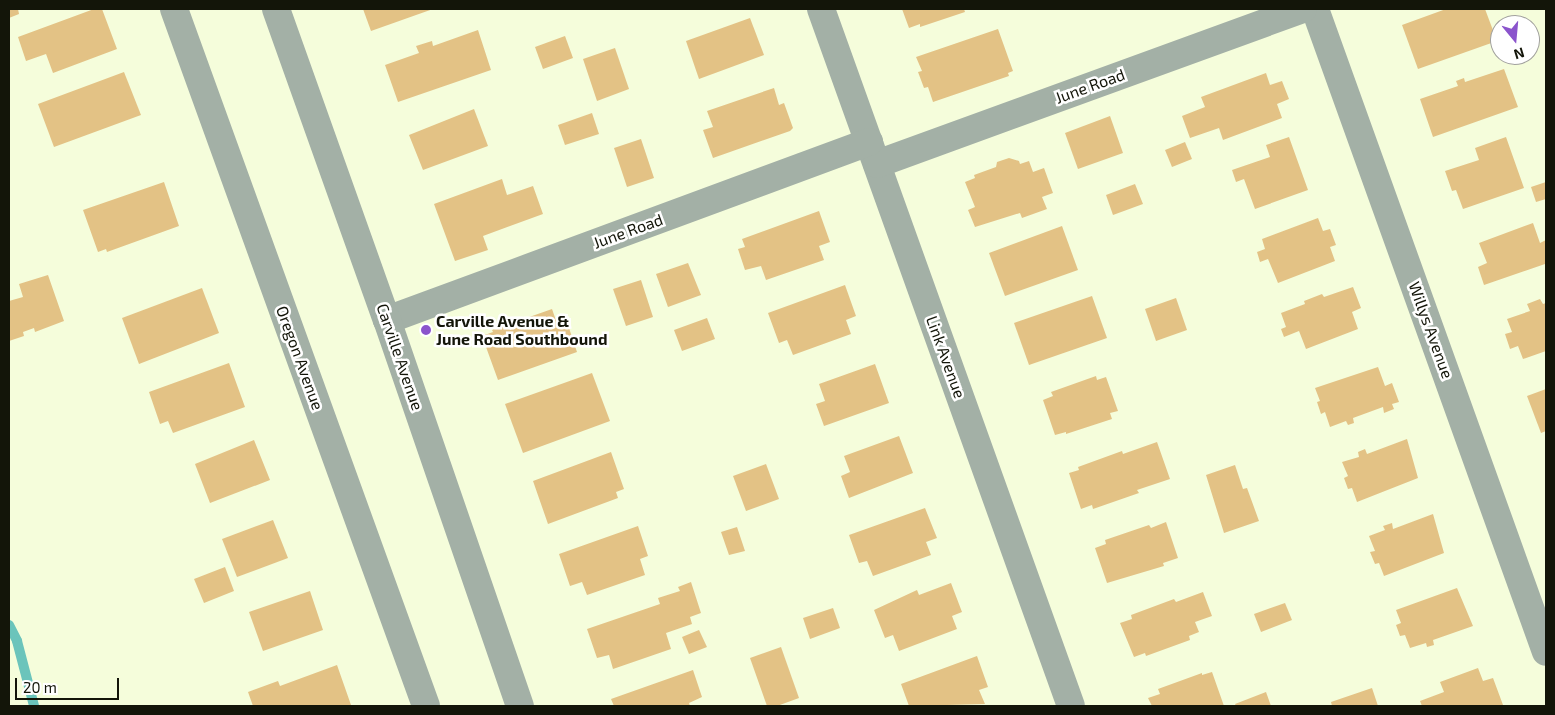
<!DOCTYPE html>
<style>
body{margin:0}
#map{position:relative;width:1555px;height:715px;overflow:hidden;background:#f5fddb;font-family:"Exo 2",sans-serif}
div>[style]{position:absolute}
.stream>*{height:10px;margin:-5px;padding:0 5px;transform-origin:5px;border-radius:5px;background:#6bc4bb}
.building>*{inset:0;background:#e3c285}
.minor>*{height:28px;margin:-14px;padding:0 14px;transform-origin:14px;border-radius:14px;background:#a3b0a6}
.tertiary>*{height:28px;margin:-14px;padding:0 14px;transform-origin:14px;border-radius:14px;background:#a3b0a6}
.dots>*{width:14px;height:14px;translate:-50% -50%;box-sizing:border-box;border:2px solid #fff;border-radius:50%}
span{translate:-50% -50%;white-space:nowrap;text-align:center;line-height:1.15;-webkit-text-stroke:5px #fff;paint-order:stroke}
.street-label{font-size:16px;color:#131509}
.poi-label{font-size:16px;color:#131509;font-weight:700}
.left{translate:0 -50%;text-align:left}
.frame{position:absolute;inset:0;border:10px solid #131509;pointer-events:none}
.north{position:absolute;left:1490px;top:15px;width:50px;height:50px;box-sizing:border-box;background:#fff;border:1px solid #a1a19d;border-radius:50%;rotate:163deg;font-size:14px;font-weight:700;line-height:20px;text-align:center;color:#131509}
.north::after{content:'';display:block;margin:auto;width:18px;height:22px;background:#8b54cc;clip-path:polygon(50% 0,100% 100%,50% 72%,0 100%)}
.scale{position:absolute;left:15px;top:678px;width:104px;height:22px;box-sizing:border-box;border:2px solid #131509;border-top:0;padding-left:6px;font-size:15px;line-height:18px;white-space:nowrap;color:#131509;-webkit-text-stroke:4px #fff;paint-order:stroke}
</style>
<div id="map">
<div class="stream">
<i style="left:9px;top:625px;width:18px;rotate:63deg"></i>
<i style="left:17px;top:641px;width:67px;rotate:75.3deg"></i>
</div>
<div class="building">
<i style="clip-path:polygon(9px 9px,18px 9px,19px 14px,9px 18px)"></i>
<i style="clip-path:polygon(94px 9px,102px 9px,117px 49px,53px 73px,46px 54px,26px 61px,18px 37px)"></i>
<i style="clip-path:polygon(363px 9px,433px 9px,371px 31px)"></i>
<i style="clip-path:polygon(902px 9px,964px 9px,965px 12px,920px 27px,920px 24px,909px 28px)"></i>
<i style="clip-path:polygon(1446px 9px,1485px 9px,1497px 41px,1418px 69px,1402px 25px)"></i>
<i style="clip-path:polygon(750px 18px,764px 55px,699px 79px,686px 41px)"></i>
<i style="clip-path:polygon(998px 29px,1013px 71px,1008px 73px,1009px 76px,933px 102px,928px 87px,924px 88px,918px 72px,922px 71px,916px 57px)"></i>
<i style="clip-path:polygon(478px 30px,491px 70px,398px 102px,385px 65px,419px 53px,416px 46px,432px 41px,433px 46px)"></i>
<i style="clip-path:polygon(565px 36px,573px 58px,543px 69px,535px 47px)"></i>
<i style="clip-path:polygon(615px 48px,629px 89px,597px 101px,583px 59px)"></i>
<i style="clip-path:polygon(1504px 69px,1518px 107px,1433px 137px,1420px 99px,1458px 86px,1456px 81px,1464px 78px,1465px 82px)"></i>
<i style="clip-path:polygon(124px 72px,141px 115px,54px 147px,38px 104px)"></i>
<i style="clip-path:polygon(1266px 73px,1270px 85px,1282px 81px,1289px 99px,1277px 104px,1282px 118px,1223px 140px,1219px 128px,1190px 138px,1182px 116px,1205px 107px,1201px 97px)"></i>
<i style="clip-path:polygon(774px 88px,779px 105px,784px 103px,793px 128px,790px 131px,713px 158px,703px 130px,713px 127px,707px 111px)"></i>
<i style="clip-path:polygon(474px 109px,488px 146px,423px 170px,409px 135px)"></i>
<i style="clip-path:polygon(592px 113px,599px 134px,565px 145px,558px 125px)"></i>
<i style="clip-path:polygon(1110px 116px,1123px 153px,1078px 169px,1065px 133px)"></i>
<i style="clip-path:polygon(1289px 137px,1308px 190px,1255px 209px,1244px 179px,1236px 182px,1232px 170px,1270px 157px,1266px 145px)"></i>
<i style="clip-path:polygon(1506px 137px,1524px 188px,1463px 209px,1456px 190px,1452px 191px,1445px 171px,1479px 160px,1475px 148px)"></i>
<i style="clip-path:polygon(641px 139px,654px 178px,627px 187px,614px 148px)"></i>
<i style="clip-path:polygon(1185px 142px,1192px 159px,1172px 167px,1165px 150px)"></i>
<i style="clip-path:polygon(1009px 158px,1019px 161px,1020px 164px,1029px 161px,1033px 172px,1044px 168px,1053px 193px,1042px 197px,1047px 209px,1022px 218px,1020px 213px,975px 227px,968px 210px,975px 207px,965px 182px,975px 178px,974px 175px,996px 167px,997px 162px)"></i>
<i style="clip-path:polygon(502px 179px,507px 195px,533px 186px,543px 214px,483px 236px,488px 250px,455px 261px,434px 204px)"></i>
<i style="clip-path:polygon(164px 182px,179px 226px,107px 252px,106px 249px,98px 252px,83px 210px)"></i>
<i style="clip-path:polygon(1546px 182px,1546px 199px,1536px 202px,1531px 187px)"></i>
<i style="clip-path:polygon(1135px 184px,1143px 204px,1113px 215px,1106px 195px)"></i>
<i style="clip-path:polygon(819px 211px,830px 242px,819px 246px,824px 260px,766px 280px,761px 266px,745px 270px,738px 249px,745px 247px,742px 239px)"></i>
<i style="clip-path:polygon(1318px 218px,1323px 231px,1330px 229px,1336px 245px,1330px 247px,1335px 261px,1278px 283px,1268px 259px,1260px 262px,1257px 252px,1265px 249px,1262px 239px)"></i>
<i style="clip-path:polygon(1533px 223px,1540px 243px,1546px 240px,1545px 264px,1484px 285px,1478px 267px,1487px 263px,1479px 243px)"></i>
<i style="clip-path:polygon(1062px 226px,1078px 270px,1005px 296px,989px 253px)"></i>
<i style="clip-path:polygon(688px 263px,701px 295px,668px 307px,656px 274px)"></i>
<i style="clip-path:polygon(48px 275px,64px 321px,35px 332px,34px 328px,23px 332px,24px 336px,9px 341px,9px 301px,23px 297px,19px 284px)"></i>
<i style="clip-path:polygon(641px 280px,653px 317px,626px 326px,613px 289px)"></i>
<i style="clip-path:polygon(845px 285px,856px 316px,846px 320px,851px 334px,793px 355px,787px 340px,779px 343px,768px 313px)"></i>
<i style="clip-path:polygon(1353px 287px,1361px 308px,1352px 312px,1358px 329px,1306px 349px,1299px 331px,1284px 337px,1281px 329px,1286px 327px,1281px 313px,1305px 304px,1304px 301px,1322px 294px,1324px 297px)"></i>
<i style="clip-path:polygon(202px 288px,219px 333px,139px 364px,122px 318px)"></i>
<i style="clip-path:polygon(1092px 296px,1107px 338px,1029px 365px,1014px 323px)"></i>
<i style="clip-path:polygon(1176px 298px,1187px 330px,1156px 341px,1145px 309px)"></i>
<i style="clip-path:polygon(1540px 299px,1543px 304px,1546px 303px,1546px 351px,1523px 359px,1518px 346px,1510px 349px,1505px 334px,1512px 332px,1507px 319px,1530px 311px,1527px 304px)"></i>
<i style="clip-path:polygon(552px 309px,559px 329px,568px 325px,577px 352px,498px 380px,482px 336px,493px 332px,492px 330px)"></i>
<i style="clip-path:polygon(707px 318px,715px 339px,682px 351px,674px 330px)"></i>
<i style="clip-path:polygon(229px 363px,245px 407px,173px 433px,168px 421px,160px 424px,149px 392px)"></i>
<i style="clip-path:polygon(875px 364px,889px 403px,824px 426px,816px 404px,825px 401px,819px 384px)"></i>
<i style="clip-path:polygon(1378px 367px,1385px 386px,1392px 383px,1399px 402px,1392px 404px,1394px 409px,1384px 413px,1383px 407px,1353px 418px,1354px 423px,1348px 425px,1346px 421px,1330px 427px,1325px 412px,1321px 414px,1317px 402px,1320px 401px,1315px 388px)"></i>
<i style="clip-path:polygon(592px 373px,610px 421px,523px 453px,505px 404px)"></i>
<i style="clip-path:polygon(1096px 376px,1097px 380px,1106px 377px,1118px 411px,1110px 413px,1112px 419px,1066px 434px,1066px 432px,1055px 435px,1043px 400px,1053px 396px,1051px 392px)"></i>
<i style="clip-path:polygon(1546px 389px,1546px 431px,1541px 433px,1527px 396px)"></i>
<i style="clip-path:polygon(899px 436px,913px 473px,849px 498px,841px 476px,850px 472px,844px 456px)"></i>
<i style="clip-path:polygon(1407px 439px,1418px 478px,1357px 502px,1352px 488px,1348px 489px,1344px 478px,1348px 476px,1342px 462px,1359px 457px,1358px 452px,1365px 449px,1367px 454px)"></i>
<i style="clip-path:polygon(254px 440px,270px 480px,210px 503px,195px 464px)"></i>
<i style="clip-path:polygon(1157px 442px,1170px 479px,1137px 490px,1139px 493px,1093px 509px,1092px 505px,1081px 509px,1069px 473px,1079px 470px,1078px 467px,1122px 451px,1123px 454px)"></i>
<i style="clip-path:polygon(611px 452px,624px 489px,616px 492px,618px 498px,548px 524px,533px 481px)"></i>
<i style="clip-path:polygon(766px 464px,779px 499px,746px 511px,733px 476px)"></i>
<i style="clip-path:polygon(1235px 465px,1243px 489px,1247px 488px,1259px 521px,1224px 533px,1206px 475px)"></i>
<i style="clip-path:polygon(925px 508px,937px 538px,926px 542px,931px 555px,873px 576px,867px 561px,859px 563px,849px 535px)"></i>
<i style="clip-path:polygon(1433px 514px,1444px 553px,1384px 576px,1379px 563px,1375px 564px,1370px 552px,1375px 551px,1369px 536px,1385px 530px,1383px 526px,1392px 523px,1393px 529px)"></i>
<i style="clip-path:polygon(273px 520px,288px 558px,237px 577px,222px 539px)"></i>
<i style="clip-path:polygon(1166px 522px,1178px 558px,1163px 563px,1164px 566px,1107px 583px,1095px 548px,1106px 544px,1105px 540px,1149px 525px,1151px 528px)"></i>
<i style="clip-path:polygon(638px 526px,648px 556px,640px 559px,645px 575px,587px 595px,582px 582px,570px 586px,559px 554px)"></i>
<i style="clip-path:polygon(737px 527px,745px 551px,729px 555px,721px 532px)"></i>
<i style="clip-path:polygon(225px 567px,234px 591px,204px 603px,194px 579px)"></i>
<i style="clip-path:polygon(691px 582px,701px 613px,690px 617px,692px 624px,666px 633px,671px 649px,613px 669px,609px 655px,597px 658px,587px 629px,660px 604px,658px 598px,680px 591px,678px 587px)"></i>
<i style="clip-path:polygon(951px 583px,962px 612px,952px 616px,957px 629px,899px 651px,893px 635px,885px 638px,874px 610px,917px 590px,919px 595px)"></i>
<i style="clip-path:polygon(1457px 588px,1473px 626px,1433px 640px,1434px 645px,1427px 647px,1426px 643px,1410px 648px,1405px 635px,1400px 636px,1396px 625px,1401px 623px,1396px 610px)"></i>
<i style="clip-path:polygon(310px 591px,323px 630px,263px 651px,249px 612px)"></i>
<i style="clip-path:polygon(1203px 592px,1212px 616px,1195px 622px,1199px 632px,1189px 636px,1190px 640px,1146px 656px,1145px 653px,1134px 657px,1120px 623px,1132px 619px,1131px 615px,1174px 599px,1176px 602px)"></i>
<i style="clip-path:polygon(1285px 603px,1292px 620px,1261px 632px,1254px 614px)"></i>
<i style="clip-path:polygon(833px 608px,840px 628px,810px 639px,803px 618px)"></i>
<i style="clip-path:polygon(699px 630px,707px 647px,689px 654px,682px 637px)"></i>
<i style="clip-path:polygon(781px 647px,799px 698px,777px 706px,767px 706px,750px 658px)"></i>
<i style="clip-path:polygon(977px 656px,988px 687px,979px 690px,985px 704px,909px 706px,901px 684px)"></i>
<i style="clip-path:polygon(337px 665px,351px 705px,253px 706px,248px 692px,278px 681px,280px 686px)"></i>
<i style="clip-path:polygon(1478px 668px,1483px 681px,1493px 678px,1503px 705px,1422px 706px,1420px 701px,1444px 692px,1440px 682px)"></i>
<i style="clip-path:polygon(693px 670px,702px 697px,689px 703px,690px 706px,614px 706px,611px 699px)"></i>
<i style="clip-path:polygon(1212px 672px,1224px 706px,1152px 706px,1148px 698px,1160px 694px,1158px 689px,1202px 673px,1202px 675px)"></i>
<i style="clip-path:polygon(1372px 688px,1378px 706px,1332px 706px,1331px 702px)"></i>
<i style="clip-path:polygon(1266px 692px,1271px 706px,1236px 706px,1235px 704px)"></i>
</div>
<div class="minor">
<i style="left:821px;top:9px;width:740px;rotate:70.27deg"></i>
<i style="left:1315px;top:9px;width:683px;rotate:70.24deg"></i>
<i style="left:877px;top:164px;width:453px;rotate:-20deg"></i>
<i style="left:387px;top:320px;width:514px;rotate:-20.27deg"></i>
</div>
<div class="tertiary">
<i style="left:174px;top:9px;width:741px;rotate:70.12deg"></i>
<i style="left:276px;top:9px;width:330px;rotate:70.4deg"></i>
<i style="left:387px;top:320px;width:408px;rotate:71deg"></i>
</div>
<div class="dots">
<i style="left:426px;top:330px;background:#8b54cc"></i>
</div>
<div class="street-label">
<span style="left:1090px;top:86px;rotate:-20deg">June Road</span>
<span style="left:628px;top:231px;rotate:-20deg">June Road</span>
<span style="left:1431px;top:330px;rotate:70deg">Willys Avenue</span>
<span style="left:400px;top:357px;rotate:71deg">Carville Avenue</span>
<span style="left:946px;top:357px;rotate:70deg">Link Avenue</span>
<span style="left:300px;top:358px;rotate:70deg">Oregon Avenue</span>
</div>
<div class="poi-label">
<span class="left" style="left:436px;top:330px">Carville Avenue &amp;<br>June Road Southbound</span>
</div>
<div class="frame"></div>
<div class="north">N</div>
<div class="scale">20 m</div>
</div>
